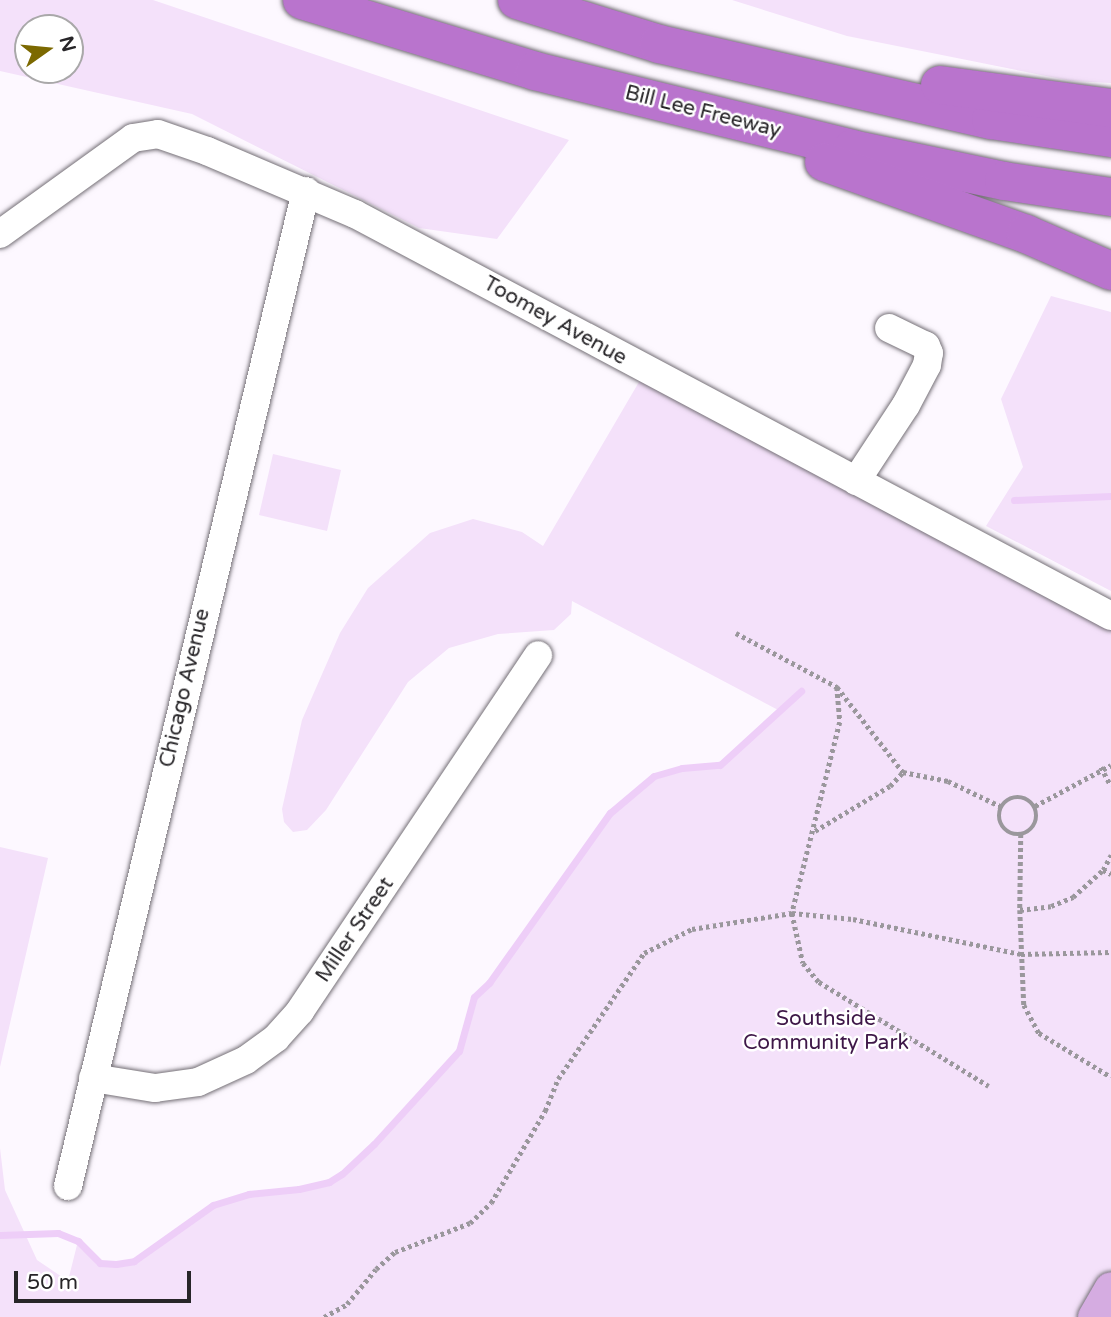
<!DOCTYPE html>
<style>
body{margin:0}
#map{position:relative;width:1111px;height:1317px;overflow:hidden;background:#fdf8ff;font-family:"Varela Round",sans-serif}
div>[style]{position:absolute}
.green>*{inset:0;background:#f4e1fa}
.stream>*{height:7px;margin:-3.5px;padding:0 3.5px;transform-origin:3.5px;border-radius:3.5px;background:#eecef8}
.path>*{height:4.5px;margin-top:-2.25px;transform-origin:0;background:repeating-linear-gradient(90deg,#9a979c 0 3.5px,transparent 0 7px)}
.path>.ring{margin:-2.25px;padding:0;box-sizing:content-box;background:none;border:4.5px solid #9a979c;border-radius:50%}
.roads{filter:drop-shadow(0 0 2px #757077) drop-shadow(0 0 2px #757077)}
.minor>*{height:28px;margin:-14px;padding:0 14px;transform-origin:14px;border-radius:14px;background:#fff}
.major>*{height:35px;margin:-17.5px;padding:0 17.5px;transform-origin:17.5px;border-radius:17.5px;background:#d5ace1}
.highway>*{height:38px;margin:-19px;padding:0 19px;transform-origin:19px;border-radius:19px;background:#b974cd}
span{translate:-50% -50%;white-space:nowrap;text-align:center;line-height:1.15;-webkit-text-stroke:5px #fff;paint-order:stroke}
.street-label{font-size:21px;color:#272528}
.park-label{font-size:21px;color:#3e1748}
.north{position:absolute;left:14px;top:14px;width:70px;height:70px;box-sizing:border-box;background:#fff;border:2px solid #a9a8a9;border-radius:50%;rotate:75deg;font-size:19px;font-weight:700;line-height:28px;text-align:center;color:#272528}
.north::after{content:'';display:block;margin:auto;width:24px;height:32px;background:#7c6900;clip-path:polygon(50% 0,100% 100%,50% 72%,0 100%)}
.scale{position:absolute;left:14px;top:1271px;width:177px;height:32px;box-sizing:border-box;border:4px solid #272528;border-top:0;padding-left:9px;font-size:21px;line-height:24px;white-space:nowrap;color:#272528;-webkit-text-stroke:5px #fff;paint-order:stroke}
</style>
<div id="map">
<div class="green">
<i style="clip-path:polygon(evenodd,0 0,153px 0,569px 140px,497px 239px,419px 228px,192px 114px,0 71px,0 0,28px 28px,70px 28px,70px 70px,28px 70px,28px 28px)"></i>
<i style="clip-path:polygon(732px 0,1111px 0,1111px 83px,1071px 81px,847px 36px)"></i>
<i style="clip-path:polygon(1051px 296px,1111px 312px,1111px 591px,986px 526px,1023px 467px,1001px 399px)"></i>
<i style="clip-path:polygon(646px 370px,1111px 617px,1111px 1289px,1095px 1317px,0 1317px,0 1148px,5px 1190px,37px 1260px,68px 1281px,78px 1241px,100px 1263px,133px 1261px,213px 1205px,249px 1194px,299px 1189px,329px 1182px,374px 1144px,459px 1052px,474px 997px,489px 983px,610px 813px,654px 776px,682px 768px,720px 765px,780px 711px,572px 601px,571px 614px,554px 630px,498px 634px,449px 648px,408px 682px,326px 810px,307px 830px,293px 832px,284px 822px,282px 809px,302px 720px,340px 633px,368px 588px,430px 533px,473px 519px,522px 532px,543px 546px)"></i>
<i style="clip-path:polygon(273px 454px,341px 470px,327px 531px,259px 515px)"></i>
<i style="clip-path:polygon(0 847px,48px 858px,0 1067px)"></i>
</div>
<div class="stream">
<i style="left:1014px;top:500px;width:97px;rotate:-2.4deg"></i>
<i style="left:0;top:1235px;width:58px;rotate:-2deg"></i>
<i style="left:58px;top:1233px;width:22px;rotate:22deg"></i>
<i style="left:78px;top:1241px;width:31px;rotate:45deg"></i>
<i style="left:100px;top:1263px;width:16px;rotate:4deg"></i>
<i style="left:116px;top:1264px;width:18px;rotate:-9deg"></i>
<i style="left:134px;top:1261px;width:97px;rotate:-35.3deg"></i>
<i style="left:213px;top:1205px;width:38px;rotate:-17deg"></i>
<i style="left:249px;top:1194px;width:50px;rotate:-5.7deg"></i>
<i style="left:299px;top:1189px;width:31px;rotate:-13deg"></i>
<i style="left:329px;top:1182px;width:15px;rotate:-32deg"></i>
<i style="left:342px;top:1174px;width:44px;rotate:-43.2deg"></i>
<i style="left:374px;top:1144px;width:126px;rotate:-47.6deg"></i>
<i style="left:459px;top:1051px;width:56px;rotate:-74.5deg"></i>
<i style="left:474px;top:997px;width:21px;rotate:-43deg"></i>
<i style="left:489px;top:983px;width:209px;rotate:-54.6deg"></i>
<i style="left:610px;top:813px;width:57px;rotate:-40.1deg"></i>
<i style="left:654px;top:776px;width:29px;rotate:-16deg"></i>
<i style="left:682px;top:768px;width:38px;rotate:-5deg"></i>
<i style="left:720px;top:765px;width:110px;rotate:-42.4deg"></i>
</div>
<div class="path">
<i style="left:736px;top:633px;width:115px;rotate:28.1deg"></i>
<i style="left:837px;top:687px;width:108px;rotate:52.2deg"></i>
<i style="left:903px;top:772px;width:46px;rotate:11.3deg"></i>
<i style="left:948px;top:781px;width:58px;rotate:25.7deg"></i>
<i style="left:837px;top:687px;width:35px;rotate:85deg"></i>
<i style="left:840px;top:722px;width:197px;rotate:104.1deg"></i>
<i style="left:792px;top:913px;width:51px;rotate:77.6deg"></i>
<i style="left:803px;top:963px;width:25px;rotate:50deg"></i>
<i style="left:819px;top:982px;width:199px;rotate:31.5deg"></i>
<i style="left:1101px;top:767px;width:21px;rotate:62deg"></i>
<i class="ring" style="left:999px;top:797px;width:33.5px;height:33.5px"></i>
<i style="left:1035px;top:806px;width:86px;rotate:-28.3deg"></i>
<i style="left:815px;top:831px;width:87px;rotate:-31deg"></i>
<i style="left:890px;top:786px;width:19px;rotate:-47deg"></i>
<i style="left:1021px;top:834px;width:76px;rotate:90.8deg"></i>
<i style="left:1020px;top:910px;width:95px;rotate:87.6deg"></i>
<i style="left:1024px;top:1005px;width:32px;rotate:62deg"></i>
<i style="left:1039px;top:1033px;width:84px;rotate:31.4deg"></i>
<i style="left:1103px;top:870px;width:9px;rotate:27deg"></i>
<i style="left:1020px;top:910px;width:31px;rotate:-7deg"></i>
<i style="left:1051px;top:906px;width:24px;rotate:-22deg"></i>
<i style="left:1073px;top:897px;width:40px;rotate:-42deg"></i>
<i style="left:1103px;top:870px;width:17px;rotate:-62deg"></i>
<i style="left:324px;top:1317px;width:26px;rotate:-29deg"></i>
<i style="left:347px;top:1304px;width:45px;rotate:-50.4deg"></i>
<i style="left:376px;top:1269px;width:25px;rotate:-42deg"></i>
<i style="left:395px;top:1252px;width:80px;rotate:-21.1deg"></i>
<i style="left:470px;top:1223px;width:29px;rotate:-44deg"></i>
<i style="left:491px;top:1203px;width:107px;rotate:-59.6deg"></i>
<i style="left:545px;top:1111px;width:35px;rotate:-68deg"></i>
<i style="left:558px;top:1079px;width:153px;rotate:-55.7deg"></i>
<i style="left:644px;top:953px;width:54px;rotate:-26.6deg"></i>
<i style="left:692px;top:929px;width:101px;rotate:-9.1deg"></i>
<i style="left:792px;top:913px;width:61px;rotate:5.6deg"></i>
<i style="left:853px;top:919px;width:172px;rotate:11.8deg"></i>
<i style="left:1021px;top:954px;width:90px;rotate:-1.3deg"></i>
</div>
<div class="roads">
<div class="minor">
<i style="left:0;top:234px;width:164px;rotate:-35.8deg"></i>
<i style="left:133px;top:138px;width:25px;rotate:-9deg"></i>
<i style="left:158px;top:134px;width:52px;rotate:19.1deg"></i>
<i style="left:207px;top:151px;width:161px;rotate:23.1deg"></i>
<i style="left:355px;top:214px;width:856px;rotate:28deg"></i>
<i style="left:856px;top:481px;width:91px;rotate:-56.7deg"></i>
<i style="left:906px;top:405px;width:45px;rotate:-62.3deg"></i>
<i style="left:927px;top:365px;width:12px;rotate:-81deg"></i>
<i style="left:929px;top:353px;width:8px;rotate:-113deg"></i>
<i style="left:926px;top:346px;width:41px;rotate:-154.1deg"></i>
<i style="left:93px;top:1078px;width:63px;rotate:9.2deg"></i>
<i style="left:155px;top:1088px;width:43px;rotate:-7.9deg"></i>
<i style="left:198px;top:1082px;width:53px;rotate:-24.6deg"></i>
<i style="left:246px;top:1060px;width:37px;rotate:-36deg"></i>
<i style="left:276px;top:1038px;width:36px;rotate:-48deg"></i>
<i style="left:300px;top:1011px;width:428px;rotate:-56.2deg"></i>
<i style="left:68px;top:1186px;width:1023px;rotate:-76.55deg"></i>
</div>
<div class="major">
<i style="left:1095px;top:1317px;width:32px;rotate:-60deg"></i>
</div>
<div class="highway">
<i style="left:302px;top:0;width:244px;rotate:16.9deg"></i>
<i style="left:535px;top:71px;width:326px;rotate:13.8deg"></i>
<i style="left:852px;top:149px;width:155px;rotate:11.9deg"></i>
<i style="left:1004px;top:181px;width:108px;rotate:8.5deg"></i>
<i style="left:517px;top:0;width:149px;rotate:17.2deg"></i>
<i style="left:659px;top:44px;width:341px;rotate:12.9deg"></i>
<i style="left:991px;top:120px;width:121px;rotate:8.5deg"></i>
<i style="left:940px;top:85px;width:173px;rotate:7.7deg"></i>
<i style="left:824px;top:162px;width:214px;rotate:19.6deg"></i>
<i style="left:1026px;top:234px;width:93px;rotate:23.5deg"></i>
</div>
</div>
<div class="street-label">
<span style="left:703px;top:112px;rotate:14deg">Bill Lee Freeway</span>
<span style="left:555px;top:321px;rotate:29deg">Toomey Avenue</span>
<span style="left:185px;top:688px;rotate:-77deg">Chicago Avenue</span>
<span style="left:355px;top:930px;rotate:-56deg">Miller Street</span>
</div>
<div class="park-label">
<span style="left:826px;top:1031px">Southside<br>Community Park</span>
</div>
<div class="north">N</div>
<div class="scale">50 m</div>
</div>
